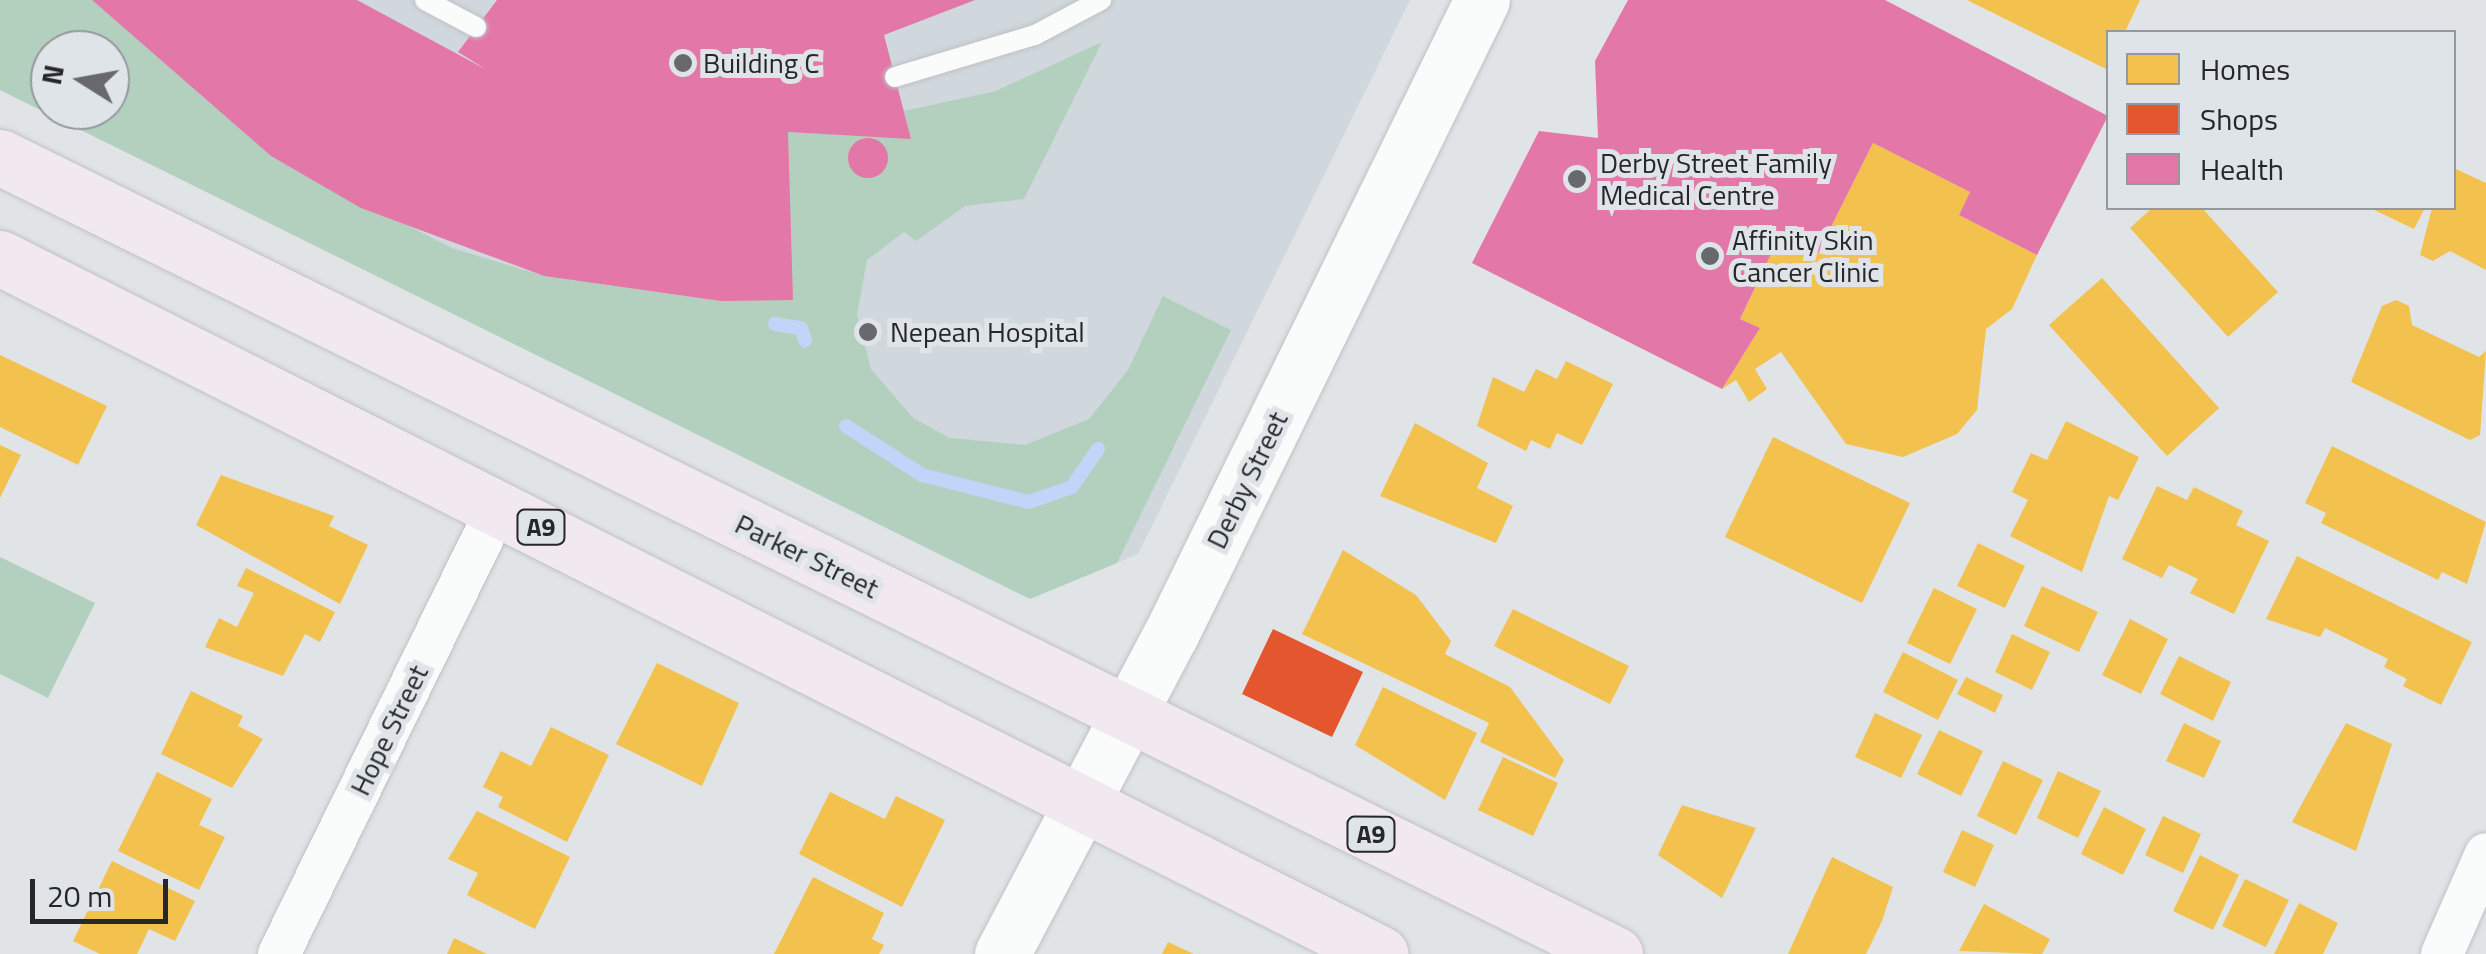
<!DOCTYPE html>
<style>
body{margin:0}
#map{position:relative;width:2486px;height:954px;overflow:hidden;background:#e1e4e7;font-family:"Titillium Web",sans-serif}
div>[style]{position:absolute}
.built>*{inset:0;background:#d0d7dd}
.green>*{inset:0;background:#b3d0bf}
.homes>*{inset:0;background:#f2c14e}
.shops>*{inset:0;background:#e4572e}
.health>*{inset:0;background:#e377a8}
.round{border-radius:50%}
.stream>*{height:14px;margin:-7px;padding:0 7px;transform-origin:7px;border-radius:7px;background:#c2d4f7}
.roads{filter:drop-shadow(0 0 2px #c0c1c3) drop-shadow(0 0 2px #c0c1c3)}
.lane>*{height:20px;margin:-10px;padding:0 10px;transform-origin:10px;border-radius:10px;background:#fafbfb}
.street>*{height:42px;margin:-21px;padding:0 21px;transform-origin:21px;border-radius:21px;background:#fafbfb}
.secondary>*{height:55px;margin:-27.5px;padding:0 27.5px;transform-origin:27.5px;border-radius:27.5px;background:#fafbfb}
.highway>*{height:55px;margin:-27.5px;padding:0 27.5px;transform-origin:27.5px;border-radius:27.5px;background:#f2e9f0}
.dots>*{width:28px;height:28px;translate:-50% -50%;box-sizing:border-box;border:5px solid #dfe4e9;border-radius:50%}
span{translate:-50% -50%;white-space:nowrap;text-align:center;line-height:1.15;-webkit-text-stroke:10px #dfe4e9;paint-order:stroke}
.shield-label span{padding:2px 8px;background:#dfe4e9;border:2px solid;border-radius:8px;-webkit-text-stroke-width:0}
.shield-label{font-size:25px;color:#262729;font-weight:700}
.poi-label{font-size:28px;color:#262729}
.left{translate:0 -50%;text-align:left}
.street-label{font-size:28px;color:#262729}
.legend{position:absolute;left:2106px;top:30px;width:350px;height:180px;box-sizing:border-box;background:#dfe4e9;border:2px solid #95989c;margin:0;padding:12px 18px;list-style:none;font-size:30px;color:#262729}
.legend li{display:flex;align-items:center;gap:20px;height:50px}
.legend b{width:50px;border:2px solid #95989c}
.north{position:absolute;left:30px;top:30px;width:100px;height:100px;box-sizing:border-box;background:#dfe4e9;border:2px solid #95989c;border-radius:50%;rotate:281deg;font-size:28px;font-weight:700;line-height:40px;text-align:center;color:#262729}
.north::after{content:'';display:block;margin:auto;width:35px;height:45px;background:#67696c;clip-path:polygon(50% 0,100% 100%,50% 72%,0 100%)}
.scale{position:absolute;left:30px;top:879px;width:138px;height:45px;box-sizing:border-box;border:5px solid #262729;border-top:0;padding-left:12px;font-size:30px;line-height:35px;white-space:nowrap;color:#262729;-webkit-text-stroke:8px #dfe4e9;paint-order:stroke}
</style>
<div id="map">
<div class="built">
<i style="clip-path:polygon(evenodd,0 0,1410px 0,1138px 554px,1030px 599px,0 90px,0 0,50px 50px,110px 50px,110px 110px,50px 110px,50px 50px)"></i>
</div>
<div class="green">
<i style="clip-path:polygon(evenodd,0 0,92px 0,271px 156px,452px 248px,544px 276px,721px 301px,788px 132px,910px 138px,904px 111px,996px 91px,1102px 42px,1024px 199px,965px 206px,916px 241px,904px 232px,867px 260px,857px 315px,871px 369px,913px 418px,950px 438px,1025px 445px,1089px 419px,1128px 370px,1163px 296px,1231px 330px,1117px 563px,1030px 599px,0 90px,0 0,50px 50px,110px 50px,110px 110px,50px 110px,50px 50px)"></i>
<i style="clip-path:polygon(0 557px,95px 603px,48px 698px,0 674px)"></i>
</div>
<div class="homes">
<i style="clip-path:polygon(1967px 0,2140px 0,2125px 32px,2108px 32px,2106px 69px)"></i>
<i style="clip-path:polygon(1873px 143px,1970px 192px,1959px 215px,2037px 255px,2012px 309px,1986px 329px,1977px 410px,1957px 434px,1903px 457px,1846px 444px,1781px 352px,1755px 369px,1767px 389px,1749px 402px,1736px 380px,1722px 389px,1760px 328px,1740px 319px,1780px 235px,1818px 253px)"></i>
<i style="clip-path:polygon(2456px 169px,2486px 183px,2486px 270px,2450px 251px,2433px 261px,2420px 255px,2432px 208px,2454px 208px)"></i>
<i style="clip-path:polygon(2152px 208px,2202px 208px,2278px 292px,2228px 337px,2130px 228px)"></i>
<i style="clip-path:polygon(2370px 208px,2425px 208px,2414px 229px)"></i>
<i style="clip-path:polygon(2102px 278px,2219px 408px,2167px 456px,2049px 325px)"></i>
<i style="clip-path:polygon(2396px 300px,2409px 306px,2412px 325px,2479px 357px,2486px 351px,2480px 435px,2470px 440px,2351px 382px,2382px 306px)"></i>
<i style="clip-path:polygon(0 355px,107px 406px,78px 465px,0 427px)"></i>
<i style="clip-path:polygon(1566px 361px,1613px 384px,1582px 445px,1557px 433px,1550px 449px,1531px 440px,1526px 451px,1477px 426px,1493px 377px,1524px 392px,1536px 369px,1557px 379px)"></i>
<i style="clip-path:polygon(2066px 421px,2139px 457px,2118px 500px,2109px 496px,2082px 572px,2010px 536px,2028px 500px,2012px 492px,2031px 453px,2047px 460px)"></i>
<i style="clip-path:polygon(1415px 423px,1488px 463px,1477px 488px,1513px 506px,1496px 543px,1380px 496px)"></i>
<i style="clip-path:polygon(1773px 437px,1910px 503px,1862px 603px,1725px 537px)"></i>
<i style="clip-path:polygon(0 445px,21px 455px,0 498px)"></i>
<i style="clip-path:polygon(2332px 446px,2486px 522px,2467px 584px,2442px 572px,2438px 580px,2321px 523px,2326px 513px,2305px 503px)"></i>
<i style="clip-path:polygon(221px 475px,334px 516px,329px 526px,368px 545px,340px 604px,196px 525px)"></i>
<i style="clip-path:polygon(2157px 486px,2187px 500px,2194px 487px,2243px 511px,2236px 525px,2269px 541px,2234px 614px,2190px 593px,2198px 579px,2169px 565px,2162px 578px,2122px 559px)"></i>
<i style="clip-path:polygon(1978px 543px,2025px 566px,2005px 608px,1957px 586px)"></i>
<i style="clip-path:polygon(1343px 550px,1416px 595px,1451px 641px,1445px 654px,1510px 687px,1564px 760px,1555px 778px,1480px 742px,1489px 723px,1302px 634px)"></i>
<i style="clip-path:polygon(2297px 556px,2472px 642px,2441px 705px,2403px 686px,2407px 679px,2384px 667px,2388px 659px,2325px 628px,2320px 637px,2266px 619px)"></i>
<i style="clip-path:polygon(246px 568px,335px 612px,320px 642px,305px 634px,283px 676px,205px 647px,219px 618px,237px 627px,254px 593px,237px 586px)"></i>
<i style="clip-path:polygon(2042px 586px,2098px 612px,2079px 652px,2024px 626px)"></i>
<i style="clip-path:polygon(1934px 588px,1977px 609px,1950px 664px,1907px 643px)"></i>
<i style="clip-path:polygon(1513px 609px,1629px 666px,1610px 704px,1494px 646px)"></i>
<i style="clip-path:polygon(2130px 619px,2168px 639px,2141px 694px,2102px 675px)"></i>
<i style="clip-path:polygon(2012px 634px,2050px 652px,2032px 690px,1995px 672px)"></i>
<i style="clip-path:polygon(1903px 652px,1958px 680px,1938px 720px,1883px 692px)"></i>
<i style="clip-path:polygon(2179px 656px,2231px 682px,2213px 721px,2160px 694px)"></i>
<i style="clip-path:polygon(657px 663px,739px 703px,702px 786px,616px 744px)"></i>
<i style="clip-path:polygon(1966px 677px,2003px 695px,1995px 713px,1957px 694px)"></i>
<i style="clip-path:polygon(1383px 687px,1477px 733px,1445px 800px,1355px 745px)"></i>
<i style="clip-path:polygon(191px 691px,243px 716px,238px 726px,263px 739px,232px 788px,161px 754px)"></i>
<i style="clip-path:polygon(1875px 713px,1922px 735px,1901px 778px,1855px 757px)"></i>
<i style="clip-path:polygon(2184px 723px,2221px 741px,2204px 778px,2166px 761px)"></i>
<i style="clip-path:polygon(2346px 723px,2392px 744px,2356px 851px,2292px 822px)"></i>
<i style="clip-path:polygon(551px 727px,609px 755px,567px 842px,498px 807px,503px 797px,483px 787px,501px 751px,531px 766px)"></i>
<i style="clip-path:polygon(1939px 730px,1983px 751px,1961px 796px,1917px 774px)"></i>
<i style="clip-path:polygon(1503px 757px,1558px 783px,1533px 836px,1478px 810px)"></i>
<i style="clip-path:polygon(2003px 761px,2043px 780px,2016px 835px,1977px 816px)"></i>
<i style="clip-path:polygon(2058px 771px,2101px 791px,2078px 838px,2037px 818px)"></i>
<i style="clip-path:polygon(157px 772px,212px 799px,199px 825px,225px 837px,199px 890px,118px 851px)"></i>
<i style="clip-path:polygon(830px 792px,885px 819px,896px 796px,945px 820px,902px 907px,799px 854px)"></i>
<i style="clip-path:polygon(1682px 805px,1756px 828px,1722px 898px,1658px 855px)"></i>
<i style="clip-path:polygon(2104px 807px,2146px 829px,2123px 875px,2081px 854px)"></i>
<i style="clip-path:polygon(477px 811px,570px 857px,535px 929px,467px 895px,478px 873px,448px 859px)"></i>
<i style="clip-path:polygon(2163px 816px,2201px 834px,2183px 873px,2145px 855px)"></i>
<i style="clip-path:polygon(1962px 830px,1994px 845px,1975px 887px,1943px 872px)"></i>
<i style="clip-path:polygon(2200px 855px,2239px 875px,2213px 930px,2173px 911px)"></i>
<i style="clip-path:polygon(1832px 857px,1893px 887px,1882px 921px,1866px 954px,1788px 954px)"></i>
<i style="clip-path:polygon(112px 861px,195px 901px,175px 941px,149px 929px,137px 954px,100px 954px,73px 941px)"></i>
<i style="clip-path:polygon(813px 877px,884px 913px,872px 939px,884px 945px,879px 954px,774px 954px)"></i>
<i style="clip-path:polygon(2245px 879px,2289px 900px,2266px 947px,2222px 926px)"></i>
<i style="clip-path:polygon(2299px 903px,2338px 923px,2323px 954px,2274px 954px)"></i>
<i style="clip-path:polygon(1984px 904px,2050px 939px,2042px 954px,1959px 951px)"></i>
<i style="clip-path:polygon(454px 938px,487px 954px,447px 954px)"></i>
<i style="clip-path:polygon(1168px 942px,1194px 954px,1162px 954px)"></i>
</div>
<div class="shops">
<i style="clip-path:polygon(1273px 629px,1363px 672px,1332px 737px,1242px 694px)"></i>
</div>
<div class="health">
<i style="clip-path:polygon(92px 0,357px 0,487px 70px,458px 52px,497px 0,975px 0,884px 35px,911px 139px,788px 132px,793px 300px,721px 301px,544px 276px,361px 208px,271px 156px)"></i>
<i style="clip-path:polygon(1628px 0,1885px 0,2108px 116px,2037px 255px,1959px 215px,1970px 192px,1873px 143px,1818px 253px,1780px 235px,1740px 319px,1760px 328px,1722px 389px,1472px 263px,1539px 131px,1598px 138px,1595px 61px)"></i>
<i class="round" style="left:848px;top:138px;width:40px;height:40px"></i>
</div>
<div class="stream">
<i style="left:775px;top:324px;width:26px;rotate:9deg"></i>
<i style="left:801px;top:328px;width:13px;rotate:72deg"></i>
<i style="left:846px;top:426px;width:90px;rotate:32.8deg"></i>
<i style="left:922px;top:475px;width:110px;rotate:14.2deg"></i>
<i style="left:1029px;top:502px;width:46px;rotate:-19.2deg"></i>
<i style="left:1072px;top:487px;width:46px;rotate:-55.6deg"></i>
</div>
<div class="roads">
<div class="lane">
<i style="left:425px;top:0;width:58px;rotate:27.9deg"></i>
<i style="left:895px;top:77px;width:146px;rotate:-16.7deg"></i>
<i style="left:1035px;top:35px;width:75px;rotate:-27.9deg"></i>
</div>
<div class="street">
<i style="left:279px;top:954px;width:500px;rotate:-63.9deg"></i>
<i style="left:2442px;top:954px;width:109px;rotate:-66.3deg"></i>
</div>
<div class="secondary">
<i style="left:1002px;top:954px;width:360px;rotate:-62.2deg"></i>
<i style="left:1170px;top:636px;width:708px;rotate:-63.87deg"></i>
</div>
<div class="highway">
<i style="left:0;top:157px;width:1801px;rotate:26.27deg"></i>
<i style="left:0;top:258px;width:1546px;rotate:26.75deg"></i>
</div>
</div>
<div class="dots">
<i style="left:683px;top:63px;background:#67696c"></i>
<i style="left:1577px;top:179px;background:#67696c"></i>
<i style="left:1710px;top:256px;background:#67696c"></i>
<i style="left:868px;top:332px;background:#67696c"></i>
</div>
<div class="shield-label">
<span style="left:541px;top:527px">A9</span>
<span style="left:1371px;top:834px">A9</span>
</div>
<div class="poi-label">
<span class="left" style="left:703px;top:63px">Building C</span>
<span class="left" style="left:1600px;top:179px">Derby Street Family<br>Medical Centre</span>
<span class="left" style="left:1732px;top:256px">Affinity Skin<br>Cancer Clinic</span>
<span class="left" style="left:890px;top:332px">Nepean Hospital</span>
</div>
<div class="street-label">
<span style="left:1247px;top:480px;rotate:-64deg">Derby Street</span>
<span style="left:807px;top:556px;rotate:26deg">Parker Street</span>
<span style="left:389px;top:730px;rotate:-64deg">Hope Street</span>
</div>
<ul class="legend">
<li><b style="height:28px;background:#f2c14e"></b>Homes</li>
<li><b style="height:28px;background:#e4572e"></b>Shops</li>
<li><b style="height:28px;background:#e377a8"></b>Health</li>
</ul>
<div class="north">N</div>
<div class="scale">20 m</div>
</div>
